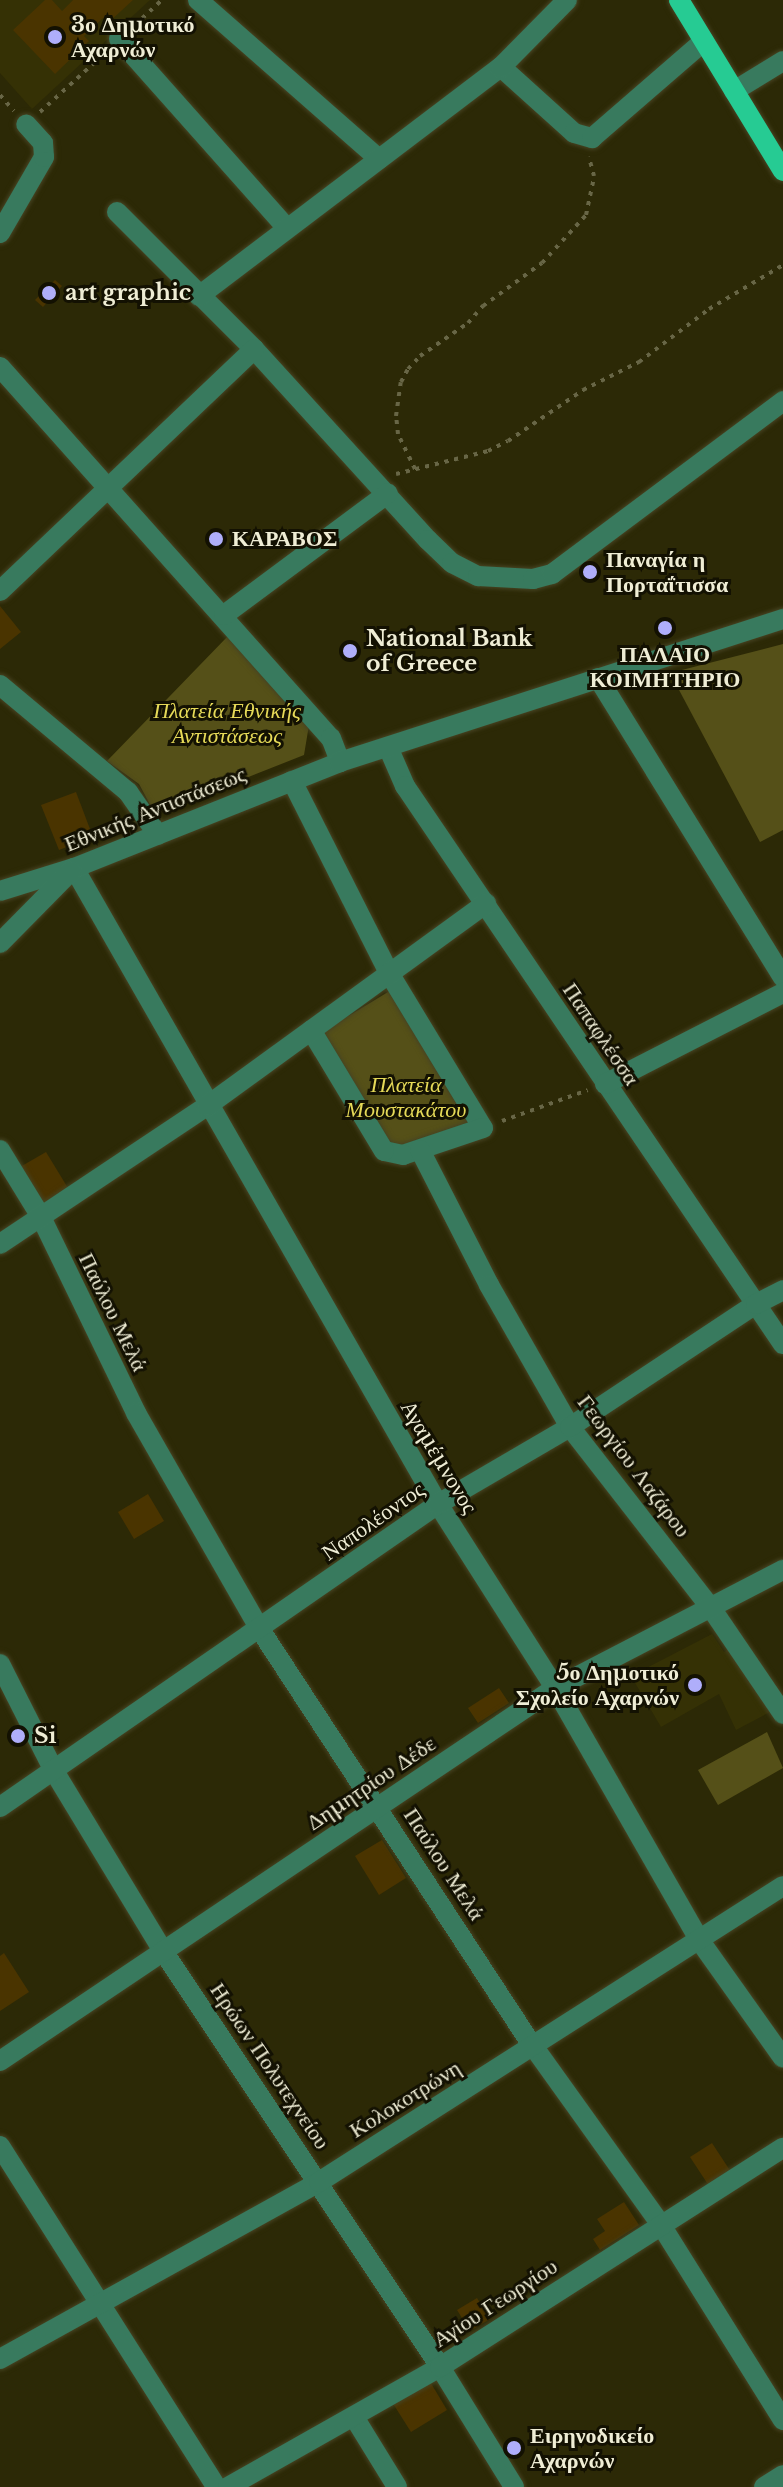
<!DOCTYPE html>
<meta charset="utf-8">
<style>
body{margin:0}
#map{position:relative;width:783px;height:2487px;overflow:hidden;background:#2c2906;font-family:"Libre Baskerville",serif}
div>[style]{position:absolute}
.built>*{inset:0;background:#353105}
.green>*{inset:0;background:#555018}
.building>*{inset:0;background:#4a3400}
.path>*{height:4px;margin-top:-2px;transform-origin:0;background:repeating-linear-gradient(90deg,#686646 0 4px,transparent 0 10px)}
.roads{filter:drop-shadow(0 0 2px #474423) drop-shadow(0 0 2px #474423)}
.minor>*{height:20px;margin:-10px;padding:0 10px;transform-origin:10px;border-radius:10px;background:#387a5e}
.major>*{height:20px;margin:-10px;padding:0 10px;transform-origin:10px;border-radius:10px;background:#26cb93}
.dots>*{width:22px;height:22px;translate:-50% -50%;box-sizing:border-box;border:4px solid #131102;border-radius:50%}
span{translate:-50% -50%;white-space:nowrap;text-align:center;line-height:1.15;-webkit-text-stroke:6px #131102;paint-order:stroke}
.poi-label{font-size:22px;color:#efedd5;font-weight:700}
.left{translate:0 -50%;text-align:left}
.right{translate:-100% -50%;text-align:right}
.park-label{font-size:22px;color:#e6da58;font-style:italic}
.street-label{font-size:22px;color:#efedd5}
</style>
<div id="map">
<div class="built">
<i style="clip-path:polygon(0 0,150px 0,32px 109px,0 73px)"></i>
<i style="clip-path:polygon(712px 1634px,724px 1652px,730px 1648px,770px 1712px,736px 1730px,719px 1694px,661px 1727px,631px 1676px)"></i>
</div>
<div class="green">
<i style="clip-path:polygon(228px 636px,309px 725px,304px 755px,155px 814px,139px 784px,107px 761px)"></i>
<i style="clip-path:polygon(783px 644px,783px 830px,760px 842px,670px 673px)"></i>
<i style="clip-path:polygon(393px 989px,470px 1123px,405px 1146px,382px 1142px,322px 1032px)"></i>
<i style="clip-path:polygon(767px 1732px,783px 1768px,718px 1805px,698px 1770px)"></i>
</div>
<div class="building">
<i style="clip-path:polygon(45px 0,52px 0,62px 11px,73px 0,133px 0,108px 23px,103px 18px,84px 36px,89px 41px,55px 74px,13px 30px)"></i>
<i style="clip-path:polygon(55px 280px,62px 286px,43px 307px,35px 300px)"></i>
<i style="clip-path:polygon(0 606px,21px 632px,0 649px)"></i>
<i style="clip-path:polygon(76px 792px,93px 837px,59px 850px,41px 805px)"></i>
<i style="clip-path:polygon(46px 1152px,71px 1193px,46px 1208px,20px 1167px)"></i>
<i style="clip-path:polygon(148px 1494px,164px 1521px,134px 1539px,118px 1512px)"></i>
<i style="clip-path:polygon(499px 1688px,509px 1703px,478px 1723px,468px 1708px)"></i>
<i style="clip-path:polygon(382px 1840px,406px 1878px,379px 1895px,355px 1856px)"></i>
<i style="clip-path:polygon(4px 1953px,29px 1992px,0 2011px,0 1956px)"></i>
<i style="clip-path:polygon(712px 2143px,731px 2172px,709px 2186px,690px 2157px)"></i>
<i style="clip-path:polygon(624px 2202px,639px 2225px,600px 2250px,593px 2239px,605px 2231px,597px 2219px)"></i>
<i style="clip-path:polygon(477px 2298px,490px 2319px,470px 2331px,457px 2310px)"></i>
<i style="clip-path:polygon(429px 2380px,447px 2410px,411px 2432px,392px 2402px)"></i>
</div>
<div class="path">
<i style="left:135px;top:25px;width:37px;rotate:-43deg"></i>
<i style="left:0;top:95px;width:21px;rotate:49deg"></i>
<i style="left:40px;top:112px;width:88px;rotate:-42.2deg"></i>
<i style="left:415px;top:469px;width:39px;rotate:-116deg"></i>
<i style="left:398px;top:434px;width:18px;rotate:-96deg"></i>
<i style="left:396px;top:416px;width:34px;rotate:-82deg"></i>
<i style="left:401px;top:382px;width:15px;rotate:-62deg"></i>
<i style="left:408px;top:369px;width:18px;rotate:-47deg"></i>
<i style="left:420px;top:356px;width:58px;rotate:-34.5deg"></i>
<i style="left:468px;top:323px;width:23px;rotate:-49deg"></i>
<i style="left:483px;top:306px;width:73px;rotate:-36.1deg"></i>
<i style="left:542px;top:263px;width:65px;rotate:-47.5deg"></i>
<i style="left:586px;top:215px;width:40px;rotate:-78deg"></i>
<i style="left:594px;top:176px;width:20px;rotate:-105deg"></i>
<i style="left:396px;top:474px;width:95px;rotate:-14deg"></i>
<i style="left:488px;top:451px;width:22px;rotate:-27deg"></i>
<i style="left:508px;top:441px;width:91px;rotate:-34.2deg"></i>
<i style="left:583px;top:390px;width:63px;rotate:-26.6deg"></i>
<i style="left:639px;top:362px;width:88px;rotate:-37.1deg"></i>
<i style="left:709px;top:309px;width:86px;rotate:-30.7deg"></i>
<i style="left:502px;top:1121px;width:91px;rotate:-19.8deg"></i>
</div>
<div class="roads">
<div class="minor">
<i style="left:198px;top:0;width:241px;rotate:41.3deg"></i>
<i style="left:119px;top:39px;width:251px;rotate:48.4deg"></i>
<i style="left:501px;top:67px;width:98px;rotate:42.1deg"></i>
<i style="left:574px;top:133px;width:19px;rotate:16deg"></i>
<i style="left:592px;top:138px;width:148px;rotate:-40.9deg"></i>
<i style="left:734px;top:91px;width:57px;rotate:-31.5deg"></i>
<i style="left:117px;top:212px;width:194px;rotate:45deg"></i>
<i style="left:254px;top:349px;width:258px;rotate:47.7deg"></i>
<i style="left:428px;top:540px;width:33px;rotate:44deg"></i>
<i style="left:452px;top:563px;width:29px;rotate:27deg"></i>
<i style="left:478px;top:576px;width:55px;rotate:3.1deg"></i>
<i style="left:533px;top:579px;width:20px;rotate:-15deg"></i>
<i style="left:552px;top:574px;width:289px;rotate:-36.8deg"></i>
<i style="left:0;top:233px;width:88px;rotate:-59.9deg"></i>
<i style="left:44px;top:157px;width:14px;rotate:-94deg"></i>
<i style="left:43px;top:143px;width:25px;rotate:-132deg"></i>
<i style="left:199px;top:296px;width:379px;rotate:-37.2deg"></i>
<i style="left:501px;top:67px;width:94px;rotate:-45.4deg"></i>
<i style="left:0;top:367px;width:497px;rotate:48.3deg"></i>
<i style="left:331px;top:738px;width:26px;rotate:69deg"></i>
<i style="left:0;top:591px;width:351px;rotate:-43.6deg"></i>
<i style="left:224px;top:615px;width:204px;rotate:-36.6deg"></i>
<i style="left:598px;top:678px;width:352px;rotate:58.3deg"></i>
<i style="left:0;top:685px;width:167px;rotate:39.9deg"></i>
<i style="left:128px;top:792px;width:52px;rotate:55.1deg"></i>
<i style="left:388px;top:747px;width:43px;rotate:66.4deg"></i>
<i style="left:405px;top:786px;width:674px;rotate:55.89deg"></i>
<i style="left:292px;top:781px;width:215px;rotate:63.2deg"></i>
<i style="left:389px;top:973px;width:181px;rotate:58.8deg"></i>
<i style="left:483px;top:1128px;width:84px;rotate:161.4deg"></i>
<i style="left:403px;top:1155px;width:19px;rotate:-168deg"></i>
<i style="left:384px;top:1151px;width:141px;rotate:-121.1deg"></i>
<i style="left:74px;top:868px;width:733px;rotate:60.22deg"></i>
<i style="left:438px;top:1504px;width:218px;rotate:57.5deg"></i>
<i style="left:555px;top:1688px;width:292px;rotate:60.2deg"></i>
<i style="left:700px;top:1941px;width:143px;rotate:54.6deg"></i>
<i style="left:0;top:891px;width:77px;rotate:-17.3deg"></i>
<i style="left:74px;top:868px;width:286px;rotate:-21.7deg"></i>
<i style="left:340px;top:762px;width:466px;rotate:-17.9deg"></i>
<i style="left:0;top:943px;width:101px;rotate:-45.4deg"></i>
<i style="left:605px;top:1084px;width:200px;rotate:-27.1deg"></i>
<i style="left:0;top:1150px;width:79px;rotate:58.5deg"></i>
<i style="left:41px;top:1217px;width:218px;rotate:64.1deg"></i>
<i style="left:136px;top:1413px;width:248px;rotate:60.2deg"></i>
<i style="left:259px;top:1628px;width:500px;rotate:56.8deg"></i>
<i style="left:533px;top:2046px;width:220px;rotate:54.4deg"></i>
<i style="left:661px;top:2225px;width:230px;rotate:58deg"></i>
<i style="left:420px;top:1150px;width:152px;rotate:62.9deg"></i>
<i style="left:489px;top:1285px;width:163px;rotate:60.3deg"></i>
<i style="left:570px;top:1427px;width:229px;rotate:52.1deg"></i>
<i style="left:711px;top:1608px;width:128px;rotate:55.8deg"></i>
<i style="left:0;top:1244px;width:249px;rotate:-33.7deg"></i>
<i style="left:207px;top:1106px;width:345px;rotate:-36deg"></i>
<i style="left:0;top:1664px;width:120px;rotate:63.2deg"></i>
<i style="left:54px;top:1771px;width:210px;rotate:58.8deg"></i>
<i style="left:163px;top:1951px;width:500px;rotate:56.3deg"></i>
<i style="left:440px;top:2367px;width:141px;rotate:58.3deg"></i>
<i style="left:0;top:1807px;width:533px;rotate:-34.67deg"></i>
<i style="left:438px;top:1504px;width:153px;rotate:-30.3deg"></i>
<i style="left:570px;top:1427px;width:223px;rotate:-33.5deg"></i>
<i style="left:756px;top:1304px;width:30px;rotate:-27deg"></i>
<i style="left:0;top:2061px;width:669px;rotate:-33.9deg"></i>
<i style="left:555px;top:1688px;width:257px;rotate:-27.4deg"></i>
<i style="left:0;top:2146px;width:404px;rotate:57.6deg"></i>
<i style="left:0;top:2359px;width:365px;rotate:-29deg"></i>
<i style="left:319px;top:2182px;width:550px;rotate:-32.54deg"></i>
<i style="left:354px;top:2417px;width:82px;rotate:58.4deg"></i>
<i style="left:228px;top:2487px;width:244px;rotate:-29.5deg"></i>
<i style="left:440px;top:2367px;width:407px;rotate:-32.6deg"></i>
<i style="left:764px;top:2487px;width:22px;rotate:-32deg"></i>
</div>
<div class="major">
<i style="left:679px;top:0;width:200px;rotate:58.7deg"></i>
</div>
</div>
<div class="dots">
<i style="left:55px;top:37px;background:#afaefa"></i>
<i style="left:49px;top:293px;background:#afaefa"></i>
<i style="left:216px;top:539px;background:#afaefa"></i>
<i style="left:590px;top:572px;background:#afaefa"></i>
<i style="left:665px;top:628px;background:#afaefa"></i>
<i style="left:350px;top:651px;background:#afaefa"></i>
<i style="left:695px;top:1685px;background:#afaefa"></i>
<i style="left:18px;top:1736px;background:#afaefa"></i>
<i style="left:514px;top:2448px;background:#afaefa"></i>
</div>
<div class="poi-label">
<span class="left" style="left:71px;top:37px">3ο Δημοτικό<br>Αχαρνών</span>
<span class="left" style="left:65px;top:293px">art graphic</span>
<span class="left" style="left:232px;top:539px">ΚΑΡΑΒΟΣ</span>
<span class="left" style="left:606px;top:572px">Παναγία η<br>Πορταΐτισσα</span>
<span class="left" style="left:366px;top:651px">National Bank<br>of Greece</span>
<span style="left:665px;top:667px">ΠΑΛΑΙΟ<br>ΚΟΙΜΗΤΗΡΙΟ</span>
<span class="right" style="left:679px;top:1685px">5ο Δημοτικό<br>Σχολείο Αχαρνών</span>
<span class="left" style="left:34px;top:1736px">Si</span>
<span class="left" style="left:530px;top:2448px">Ειρηνοδικείο<br>Αχαρνών</span>
</div>
<div class="park-label">
<span style="left:227px;top:723px">Πλατεία Εθνικής<br>Αντιστάσεως</span>
<span style="left:406px;top:1097px">Πλατεία<br>Μουστακάτου</span>
</div>
<div class="street-label">
<span style="left:155px;top:809px;rotate:-22deg">Εθνικής Αντιστάσεως</span>
<span style="left:601px;top:1034px;rotate:56deg">Παπαφλέσσα</span>
<span style="left:113px;top:1312px;rotate:64deg">Παύλου Μελά</span>
<span style="left:439px;top:1457px;rotate:59deg">Αγαμέμνονος</span>
<span style="left:634px;top:1466px;rotate:53deg">Γεωργίου Λαζάρου</span>
<span style="left:373px;top:1521px;rotate:-35deg">Ναπολέοντος</span>
<span style="left:371px;top:1783px;rotate:-34deg">Δημητρίου Δέδε</span>
<span style="left:444px;top:1864px;rotate:57deg">Παύλου Μελά</span>
<span style="left:270px;top:2066px;rotate:56deg">Ηρώων Πολυτεχνείου</span>
<span style="left:405px;top:2099px;rotate:-32deg">Κολοκοτρώνη</span>
<span style="left:495px;top:2303px;rotate:-33deg">Αγίου Γεωργίου</span>
</div>
</div>
